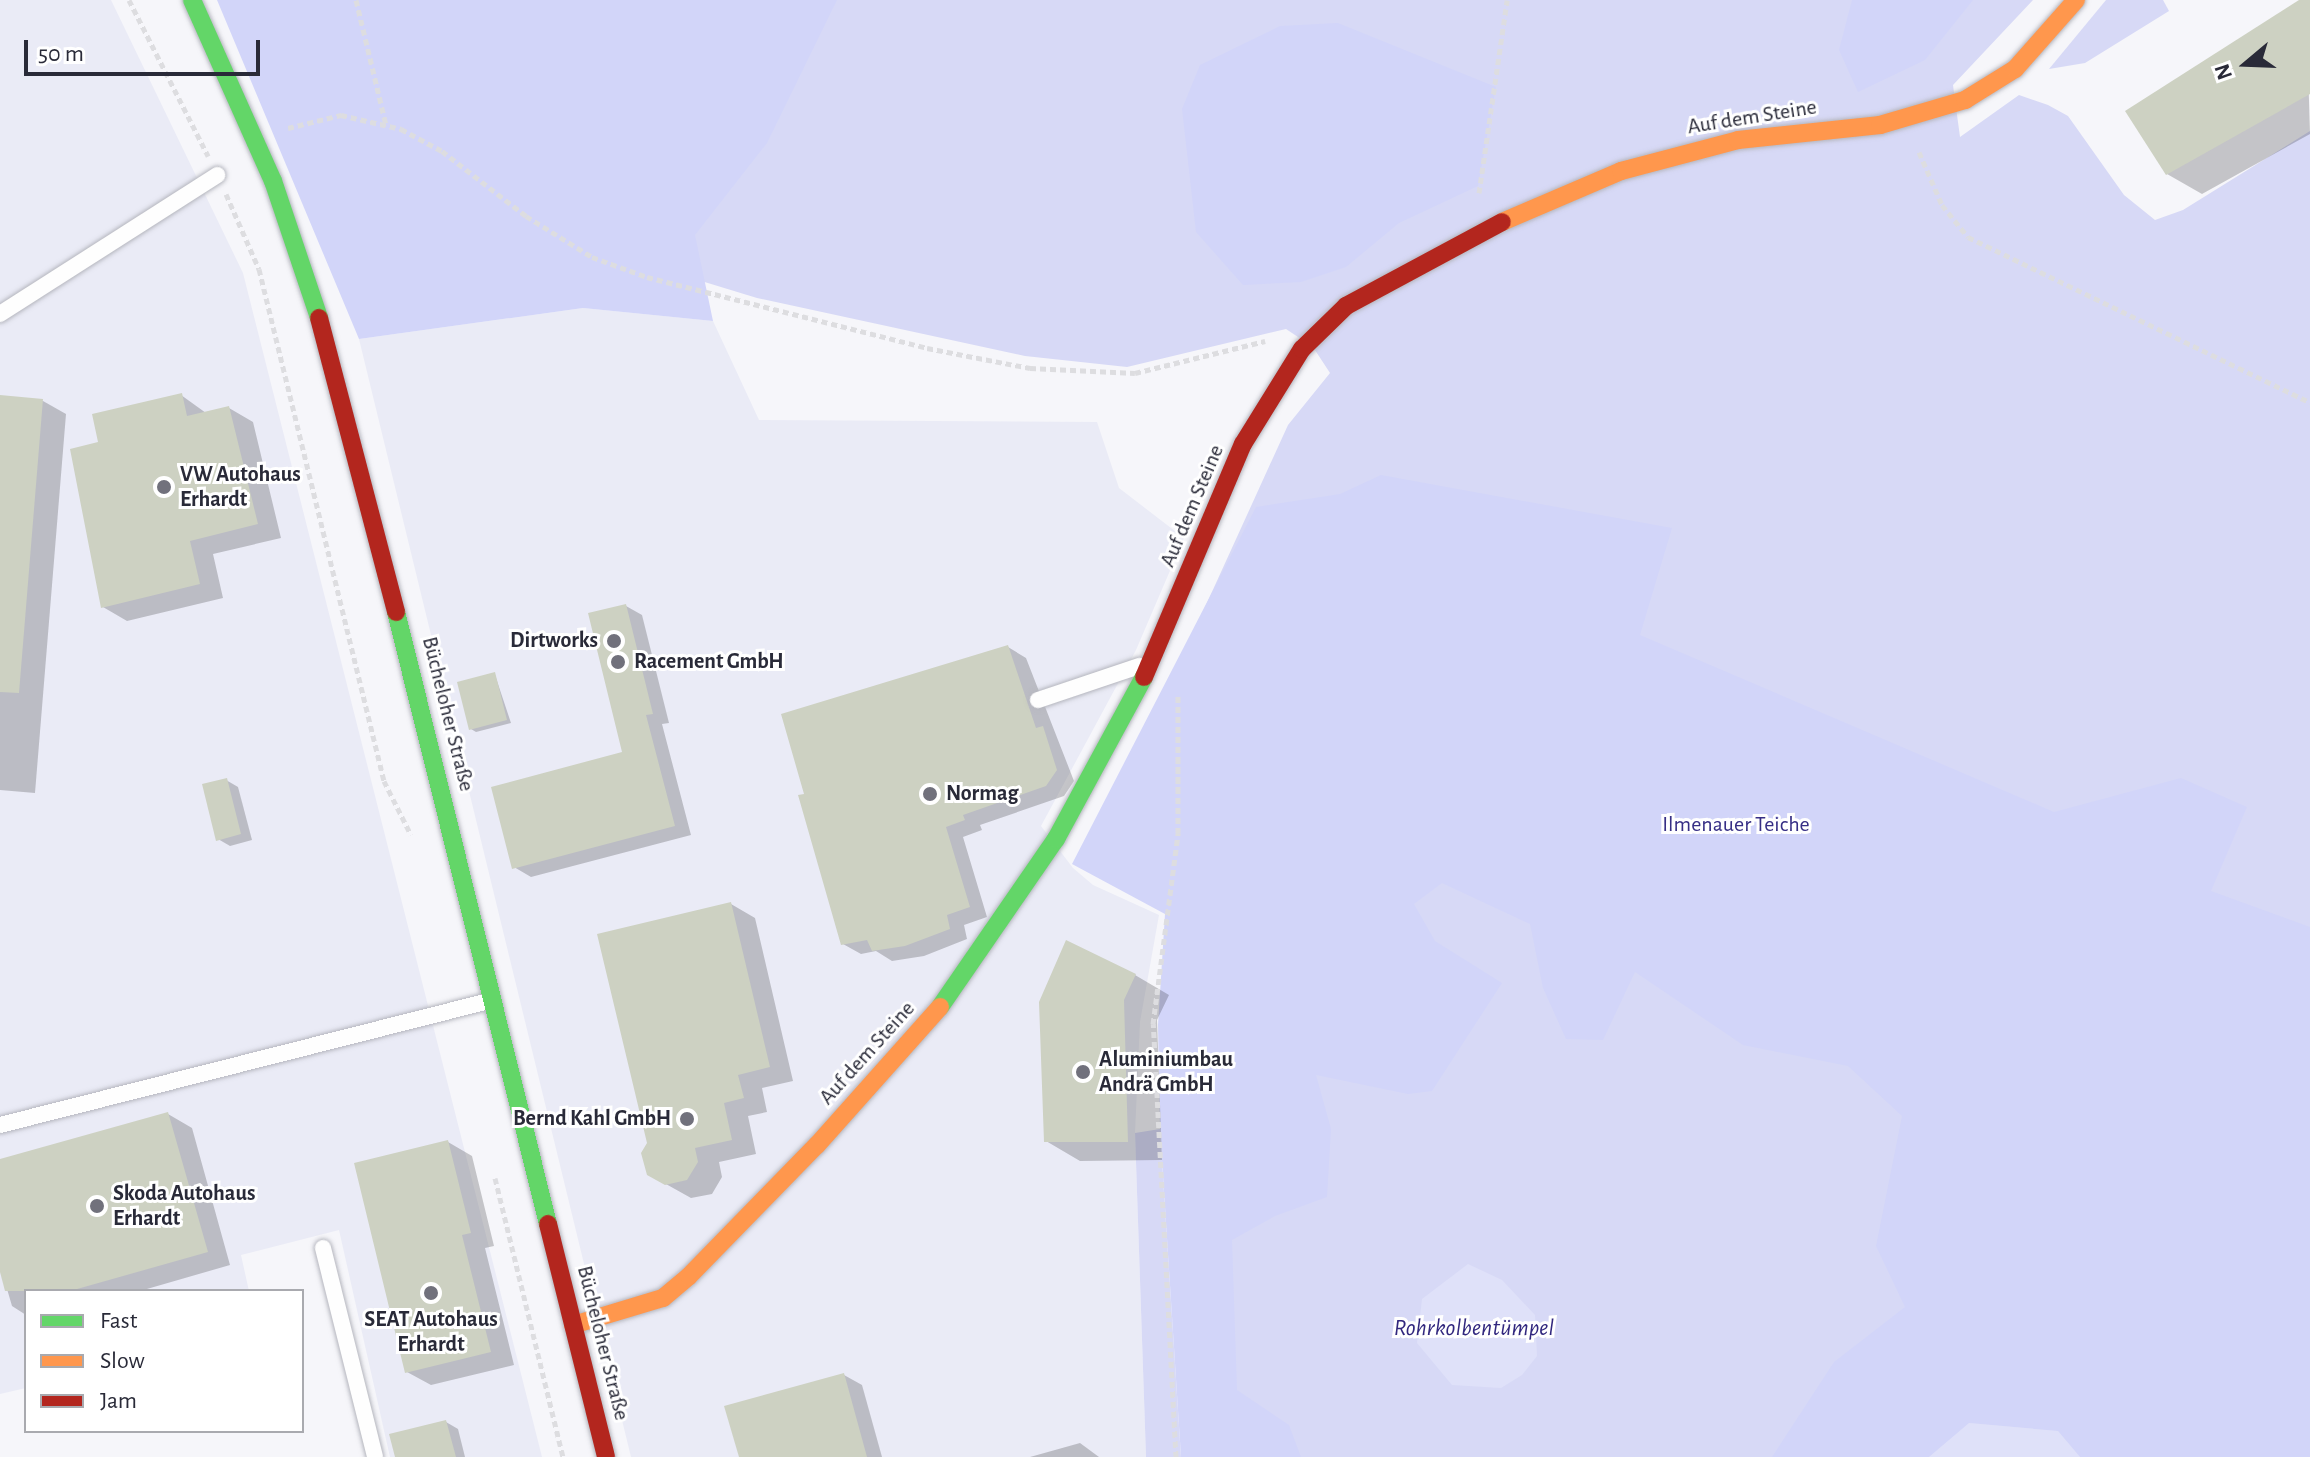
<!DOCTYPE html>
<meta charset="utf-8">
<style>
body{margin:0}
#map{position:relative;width:2310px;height:1457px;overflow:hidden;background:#f6f6fa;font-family:"Alegreya Sans",sans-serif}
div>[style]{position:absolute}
.built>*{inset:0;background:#eaebf6}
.green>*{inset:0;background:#d7d9f6}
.forest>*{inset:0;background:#d2d5f9}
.water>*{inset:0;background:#dfe1f9}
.shadow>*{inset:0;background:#0003}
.building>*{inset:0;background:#cdd1c2}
.path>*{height:5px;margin-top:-2.5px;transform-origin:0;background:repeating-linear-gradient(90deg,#dddde0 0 6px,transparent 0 10px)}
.roads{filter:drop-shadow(0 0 2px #b5b6be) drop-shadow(0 0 2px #b5b6be)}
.lane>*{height:16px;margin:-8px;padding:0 8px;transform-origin:8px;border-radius:8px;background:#fefefe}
.fast>*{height:18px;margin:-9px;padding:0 9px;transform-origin:9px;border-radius:9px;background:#63d668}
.slow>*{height:18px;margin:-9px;padding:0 9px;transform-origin:9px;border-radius:9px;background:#ff974d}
.jam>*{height:18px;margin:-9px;padding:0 9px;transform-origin:9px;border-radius:9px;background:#b3261e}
.dots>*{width:22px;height:22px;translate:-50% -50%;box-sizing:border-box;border:4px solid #fff;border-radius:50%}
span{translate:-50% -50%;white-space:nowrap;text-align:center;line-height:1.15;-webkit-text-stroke:6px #fff;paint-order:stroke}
.street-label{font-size:22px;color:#292a38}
.poi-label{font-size:22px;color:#292a38;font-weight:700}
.left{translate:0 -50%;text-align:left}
.right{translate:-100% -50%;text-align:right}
.park-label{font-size:22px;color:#362e85}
.water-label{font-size:24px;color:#31277e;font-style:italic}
.legend{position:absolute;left:24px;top:1289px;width:280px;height:144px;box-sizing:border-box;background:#fff;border:2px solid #a9aaaf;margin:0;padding:10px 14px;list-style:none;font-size:24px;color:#292a38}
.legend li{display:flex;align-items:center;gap:16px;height:40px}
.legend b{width:40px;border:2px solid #a9aaaf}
.north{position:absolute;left:2206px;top:24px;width:80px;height:80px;-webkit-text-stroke:6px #fff;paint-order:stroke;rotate:251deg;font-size:22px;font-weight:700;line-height:32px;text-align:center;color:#292a38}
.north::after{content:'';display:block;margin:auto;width:28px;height:36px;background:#292a38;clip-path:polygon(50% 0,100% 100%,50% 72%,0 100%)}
.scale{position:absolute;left:24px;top:40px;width:236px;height:36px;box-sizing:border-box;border:4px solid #292a38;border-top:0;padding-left:10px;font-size:24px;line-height:28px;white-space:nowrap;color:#292a38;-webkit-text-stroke:6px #fff;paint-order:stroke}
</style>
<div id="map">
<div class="built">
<i style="clip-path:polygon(0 0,111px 0,243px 273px,542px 1457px,390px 1457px,339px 1230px,241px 1255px,249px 1291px,26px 1291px,26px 1388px,0 1394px)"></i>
<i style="clip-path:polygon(583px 308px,713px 321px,759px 420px,1097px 422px,1119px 488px,1184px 538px,1136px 650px,1041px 826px,1073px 868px,1093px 885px,1159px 915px,1140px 1022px,1135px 1133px,1146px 1457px,631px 1457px,359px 339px)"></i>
</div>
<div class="green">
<i style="clip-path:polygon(222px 0,2033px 0,1953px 85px,1960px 137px,2019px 95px,2048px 105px,2068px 116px,2124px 195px,2155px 220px,2183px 210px,2310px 131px,2310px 1457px,1196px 1457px,1180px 662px,1288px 425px,1330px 373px,1313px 347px,1286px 329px,1127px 367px,1025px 356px,757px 298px,603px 251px)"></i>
<i style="clip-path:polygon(2106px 0,2163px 0,2169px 11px,2085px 63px,2049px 69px)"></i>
<i style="clip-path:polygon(1160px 1129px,1160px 1130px,1181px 1457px,1146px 1457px,1135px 1133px)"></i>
</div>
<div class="forest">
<i style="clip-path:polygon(217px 0,837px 0,767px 143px,695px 235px,713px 321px,583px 308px,359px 339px)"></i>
<i style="clip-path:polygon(1852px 0,1973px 0,1925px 60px,1858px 92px,1839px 50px)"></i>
<i style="clip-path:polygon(1338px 23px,1496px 87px,1478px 186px,1399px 223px,1346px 267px,1301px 282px,1243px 285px,1196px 232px,1182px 109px,1200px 65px,1280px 26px)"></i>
<i style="clip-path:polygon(1381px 475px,1672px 528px,1640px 635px,2054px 812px,2181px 778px,2247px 807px,2211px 891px,2310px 927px,2310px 1457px,2080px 1457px,2058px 1431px,1970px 1423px,1929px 1457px,1772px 1457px,1834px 1362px,1905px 1307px,1876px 1246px,1902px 1116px,1848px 1066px,1743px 1045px,1635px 972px,1603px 1040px,1566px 1039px,1543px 988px,1530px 924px,1442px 883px,1414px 904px,1435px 941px,1502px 983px,1432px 1091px,1408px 1094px,1316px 1075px,1331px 1129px,1327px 1197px,1275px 1216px,1232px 1240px,1237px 1390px,1289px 1425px,1301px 1457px,1181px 1457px,1160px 1129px,1158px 1025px,1165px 914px,1072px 864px,1256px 507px,1340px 494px)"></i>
</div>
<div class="water">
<i style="clip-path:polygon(1468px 1264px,1502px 1280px,1535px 1315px,1537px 1356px,1522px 1375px,1501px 1388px,1452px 1385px,1417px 1343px,1422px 1299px)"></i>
<i style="clip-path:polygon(1969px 1423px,2058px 1431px,2080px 1457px,1929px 1457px)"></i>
</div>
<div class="shadow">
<i style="clip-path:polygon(2306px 0,2310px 134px,2202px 194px,2167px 174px)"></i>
<i style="clip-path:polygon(181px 395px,206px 413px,229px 408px,253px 422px,281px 538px,213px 554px,223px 598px,127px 621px,103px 607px,101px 444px)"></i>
<i style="clip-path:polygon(0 397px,43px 401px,66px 414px,35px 793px,0 790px)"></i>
<i style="clip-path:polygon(626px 606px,642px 615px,669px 723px,662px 724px,691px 835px,531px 877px,514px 867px,625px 754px)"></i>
<i style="clip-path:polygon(1008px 647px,1026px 658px,1074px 781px,1064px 796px,980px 825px,982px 830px,963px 837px,987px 917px,964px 925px,967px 939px,924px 956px,892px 961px,876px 951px,861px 954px,843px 944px)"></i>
<i style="clip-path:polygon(495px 675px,511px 723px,476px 732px,471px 729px)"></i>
<i style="clip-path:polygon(226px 780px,238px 787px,252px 840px,230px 846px,218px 839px)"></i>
<i style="clip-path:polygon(731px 904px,755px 918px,793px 1081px,762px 1088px,767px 1112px,748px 1116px,756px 1154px,719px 1162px,722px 1177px,712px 1194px,691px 1198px,648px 1174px,649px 1144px)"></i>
<i style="clip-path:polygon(1135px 975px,1169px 995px,1157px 1020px,1162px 1160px,1080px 1161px,1046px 1141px)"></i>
<i style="clip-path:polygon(168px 1114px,192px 1128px,230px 1265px,140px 1291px,26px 1291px,26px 1315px,12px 1306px,0 1265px,0 1161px)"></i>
<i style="clip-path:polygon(448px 1142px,472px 1156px,494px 1246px,485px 1248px,514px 1365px,431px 1385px,407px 1372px)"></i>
<i style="clip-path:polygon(844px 1375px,862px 1385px,882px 1457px,741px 1457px)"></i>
<i style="clip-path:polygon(446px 1422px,458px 1429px,465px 1457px,397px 1457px)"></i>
<i style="clip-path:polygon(1080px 1443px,1099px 1457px,1030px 1457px)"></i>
</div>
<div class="building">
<i style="clip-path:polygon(2299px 0,2310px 0,2310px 94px,2166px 175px,2125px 111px)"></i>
<i style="clip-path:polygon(182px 393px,187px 416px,229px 406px,258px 524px,190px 541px,200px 584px,101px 608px,70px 449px,98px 442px,92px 414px)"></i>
<i style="clip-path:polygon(0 395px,43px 399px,19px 693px,0 692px)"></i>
<i style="clip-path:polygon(626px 604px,653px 714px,646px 715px,675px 826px,512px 869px,491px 787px,622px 752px,588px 613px)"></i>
<i style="clip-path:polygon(1008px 645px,1036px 728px,1043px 726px,1057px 770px,1046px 786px,963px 815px,965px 820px,946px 827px,970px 907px,947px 915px,950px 929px,905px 946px,872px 951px,867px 940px,841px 945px,798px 795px,804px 794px,781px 714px)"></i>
<i style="clip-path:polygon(495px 672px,507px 720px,469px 730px,457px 682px)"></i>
<i style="clip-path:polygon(227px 778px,241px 834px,216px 841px,202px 784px)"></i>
<i style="clip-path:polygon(731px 902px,770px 1067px,738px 1075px,744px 1098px,724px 1103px,732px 1140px,695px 1148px,698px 1162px,687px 1180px,665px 1185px,647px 1175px,641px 1153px,647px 1143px,597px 934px)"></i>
<i style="clip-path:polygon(1066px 940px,1136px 974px,1124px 1000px,1128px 1142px,1044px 1142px,1039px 1002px)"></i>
<i style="clip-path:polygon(168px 1112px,208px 1252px,70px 1291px,5px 1291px,0 1272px,0 1159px)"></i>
<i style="clip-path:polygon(448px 1140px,471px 1233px,462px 1235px,491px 1352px,405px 1373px,354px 1163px)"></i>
<i style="clip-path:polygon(844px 1373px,867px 1457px,739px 1457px,724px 1406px)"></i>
<i style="clip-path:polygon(446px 1420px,456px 1457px,395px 1457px,389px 1434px)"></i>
</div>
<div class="path">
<i style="left:129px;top:0;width:175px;rotate:63.1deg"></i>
<i style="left:356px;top:0;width:129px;rotate:76.5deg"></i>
<i style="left:288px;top:128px;width:55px;rotate:-13.8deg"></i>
<i style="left:341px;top:115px;width:62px;rotate:13.1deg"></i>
<i style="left:401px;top:129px;width:47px;rotate:28.2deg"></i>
<i style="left:442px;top:151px;width:106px;rotate:37.7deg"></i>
<i style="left:526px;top:216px;width:78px;rotate:31.8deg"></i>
<i style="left:592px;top:257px;width:59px;rotate:20deg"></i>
<i style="left:647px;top:277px;width:289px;rotate:14.2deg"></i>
<i style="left:927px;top:348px;width:105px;rotate:11deg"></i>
<i style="left:1030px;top:368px;width:105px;rotate:2.7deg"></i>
<i style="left:1135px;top:373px;width:134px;rotate:-13.8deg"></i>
<i style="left:1919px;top:152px;width:58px;rotate:66.5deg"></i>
<i style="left:1942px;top:205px;width:41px;rotate:50.9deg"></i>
<i style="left:1968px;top:237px;width:380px;rotate:25.8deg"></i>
<i style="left:1479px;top:193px;width:195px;rotate:-81.7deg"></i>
<i style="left:226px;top:194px;width:82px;rotate:66.3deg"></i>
<i style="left:259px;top:269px;width:527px;rotate:76.28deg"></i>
<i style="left:384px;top:781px;width:60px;rotate:63.4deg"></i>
<i style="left:495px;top:1178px;width:287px;rotate:76.3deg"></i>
<i style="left:1176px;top:1457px;width:434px;rotate:-93deg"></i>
<i style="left:1153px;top:1024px;width:193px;rotate:-82.5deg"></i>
<i style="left:1178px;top:833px;width:138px;rotate:-90deg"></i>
</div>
<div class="roads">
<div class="lane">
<i style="left:0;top:314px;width:258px;rotate:-32.6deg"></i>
<i style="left:1038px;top:700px;width:107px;rotate:-18.6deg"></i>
<i style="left:0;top:1125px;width:509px;rotate:-14.23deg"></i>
<i style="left:323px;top:1248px;width:215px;rotate:76deg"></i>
</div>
<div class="fast">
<i style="left:192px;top:0;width:198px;rotate:65.9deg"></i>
<i style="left:273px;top:181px;width:145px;rotate:71.4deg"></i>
<i style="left:396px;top:612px;width:631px;rotate:76.05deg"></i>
<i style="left:940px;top:1007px;width:204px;rotate:-55.4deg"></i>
<i style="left:1056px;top:839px;width:184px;rotate:-61.5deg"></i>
</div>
<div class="slow">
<i style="left:1502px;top:222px;width:129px;rotate:-23.2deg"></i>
<i style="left:1621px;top:171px;width:121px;rotate:-14.8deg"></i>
<i style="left:1738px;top:140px;width:143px;rotate:-6deg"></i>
<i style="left:1880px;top:125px;width:89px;rotate:-16.4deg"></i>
<i style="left:1965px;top:100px;width:59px;rotate:-31.8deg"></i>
<i style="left:2015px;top:69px;width:92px;rotate:-48.5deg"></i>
<i style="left:573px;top:1325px;width:94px;rotate:-16.7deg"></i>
<i style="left:663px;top:1298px;width:34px;rotate:-40deg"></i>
<i style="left:689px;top:1276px;width:183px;rotate:-45.7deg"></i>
<i style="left:817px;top:1145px;width:185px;rotate:-48.3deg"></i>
</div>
<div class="jam">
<i style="left:319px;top:318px;width:304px;rotate:75.3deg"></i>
<i style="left:1144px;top:677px;width:253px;rotate:-67deg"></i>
<i style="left:1243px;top:444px;width:112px;rotate:-58.2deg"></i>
<i style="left:1302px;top:349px;width:62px;rotate:-44.3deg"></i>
<i style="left:1346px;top:306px;width:177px;rotate:-28.3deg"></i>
<i style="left:548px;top:1224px;width:240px;rotate:76deg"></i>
</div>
</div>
<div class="dots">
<i style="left:164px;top:487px;background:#71717c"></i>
<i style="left:614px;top:641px;background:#71717c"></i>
<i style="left:618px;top:662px;background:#71717c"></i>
<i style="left:930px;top:794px;background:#71717c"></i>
<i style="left:1083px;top:1072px;background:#71717c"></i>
<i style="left:687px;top:1119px;background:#71717c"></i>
<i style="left:97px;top:1206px;background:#71717c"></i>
<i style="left:431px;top:1293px;background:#71717c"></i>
</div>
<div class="street-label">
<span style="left:1752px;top:117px;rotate:-9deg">Auf dem Steine</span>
<span style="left:1192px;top:506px;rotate:-67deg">Auf dem Steine</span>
<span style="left:448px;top:714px;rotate:76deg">Bücheloher Straße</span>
<span style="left:867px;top:1053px;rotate:-48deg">Auf dem Steine</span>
<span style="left:603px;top:1343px;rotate:76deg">Bücheloher Straße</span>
</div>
<div class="poi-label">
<span class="left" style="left:180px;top:487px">VW Autohaus<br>Erhardt</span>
<span class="right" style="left:598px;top:641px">Dirtworks</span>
<span class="left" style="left:634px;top:662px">Racement GmbH</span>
<span class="left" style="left:946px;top:794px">Normag</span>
<span class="left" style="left:1099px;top:1072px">Aluminiumbau<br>Andrä GmbH</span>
<span class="right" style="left:671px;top:1119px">Bernd Kahl GmbH</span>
<span class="left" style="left:113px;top:1206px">Skoda Autohaus<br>Erhardt</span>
<span style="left:431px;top:1332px">SEAT Autohaus<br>Erhardt</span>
</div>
<div class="park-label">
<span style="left:1736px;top:825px">Ilmenauer Teiche</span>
</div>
<div class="water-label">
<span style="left:1474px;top:1329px">Rohrkolbentümpel</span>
</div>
<ul class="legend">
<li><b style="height:10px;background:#63d668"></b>Fast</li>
<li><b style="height:10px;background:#ff974d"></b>Slow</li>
<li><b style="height:10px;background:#b3261e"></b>Jam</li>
</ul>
<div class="north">N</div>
<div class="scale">50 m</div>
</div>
